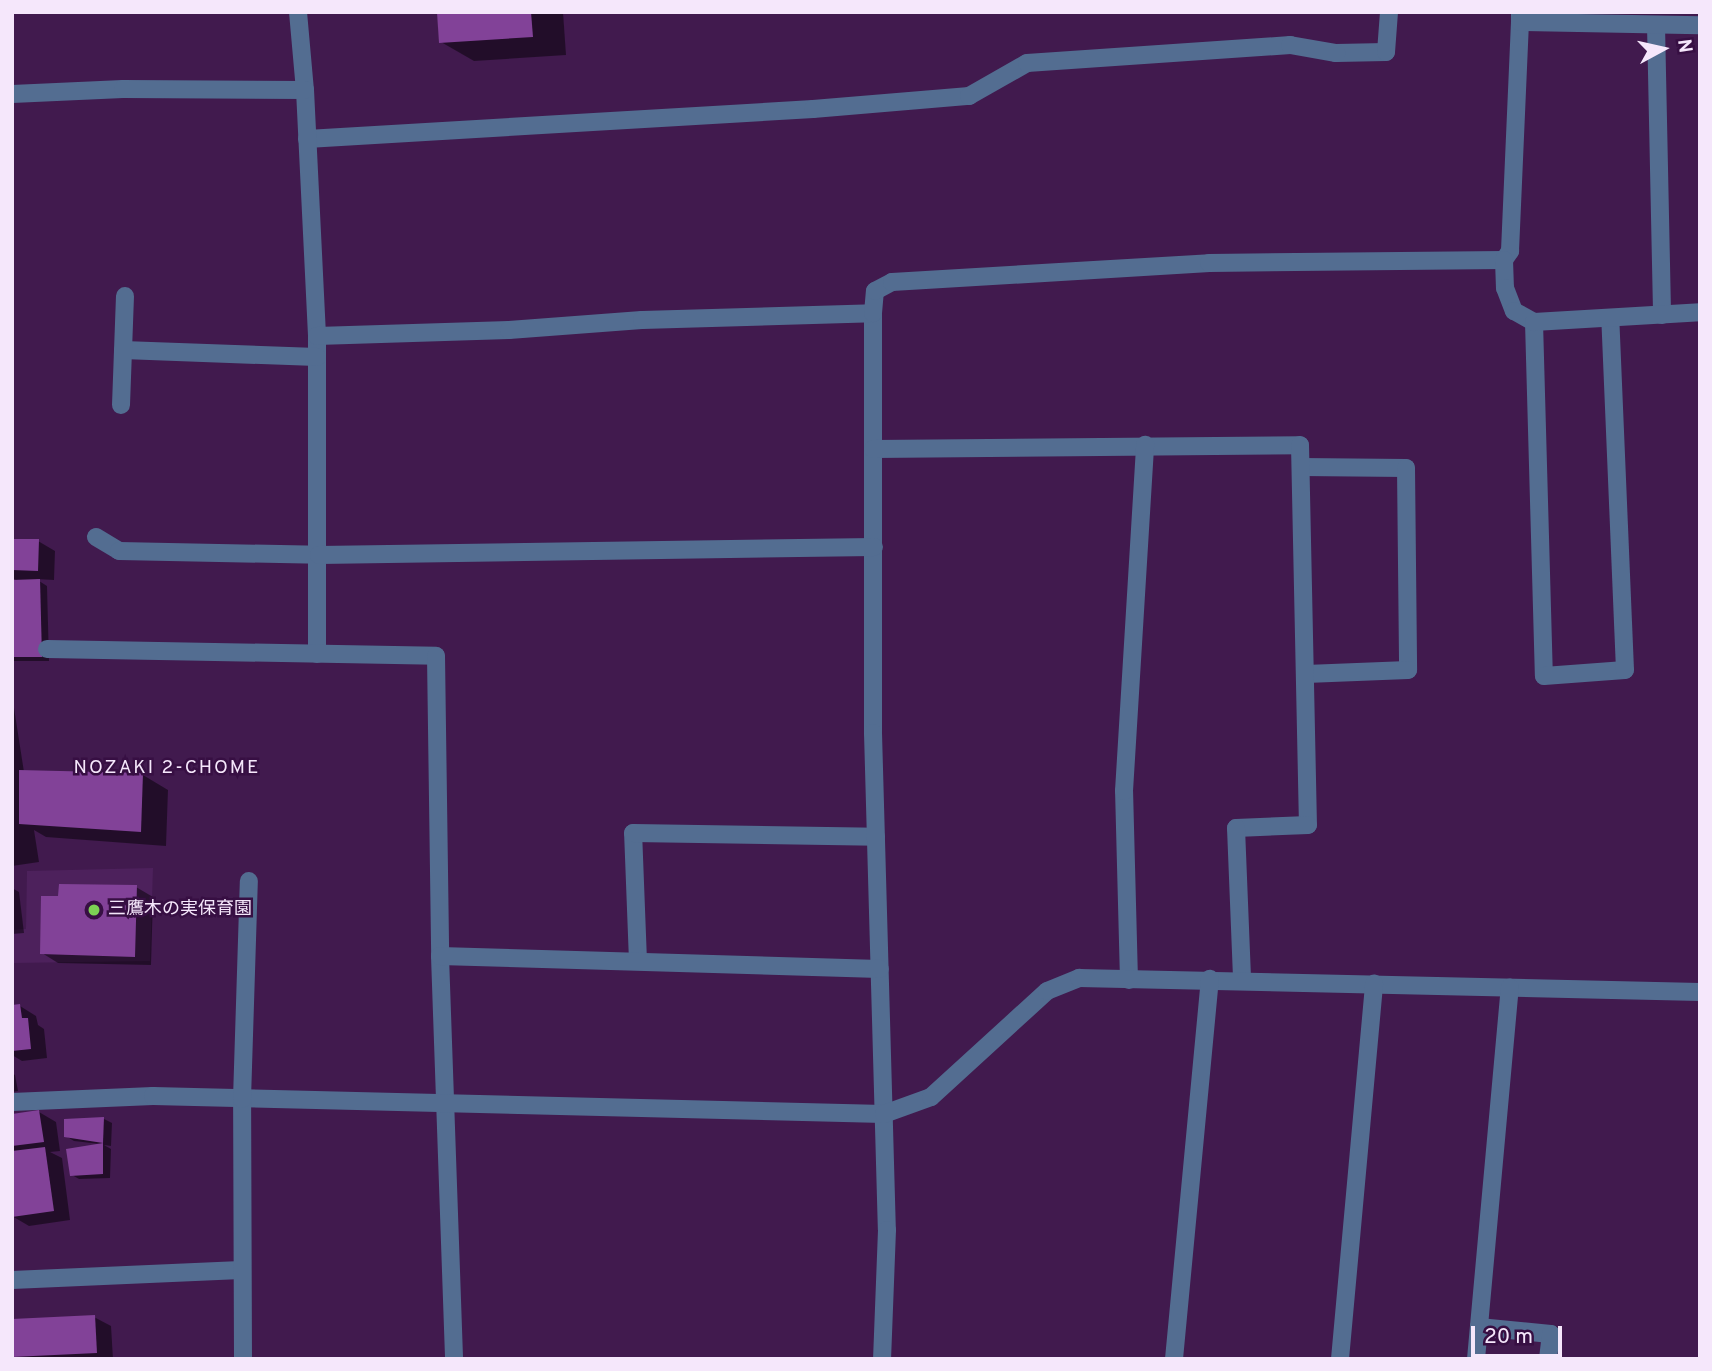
<!DOCTYPE html>
<meta charset="utf-8">
<style>
body{margin:0}
#map{position:relative;width:1712px;height:1371px;overflow:hidden;background:#411a4e;font-family:Overpass,"Noto Sans JP",sans-serif}
div>[style]{position:absolute}
.built>*{inset:0;background:#4d215c}
.shadow>*{inset:0;background:#0007}
.building>*{inset:0;background:#824298}
.service>*{height:18px;margin:-9px;padding:0 9px;transform-origin:9px;border-radius:9px;background:#536d91}
.minor>*{height:18px;margin:-9px;padding:0 9px;transform-origin:9px;border-radius:9px;background:#536d91}
.dots>*{width:19px;height:19px;translate:-50% -50%;box-sizing:border-box;border:4px solid #370f43;border-radius:50%}
span{translate:-50% -50%;white-space:nowrap;text-align:center;line-height:1.15;-webkit-text-stroke:5px #370f43;paint-order:stroke}
.poi-label{font-size:18px;color:#f5e7fb}
.left{translate:0 -50%;text-align:left}
.neighbourhood-label{font-size:19px;color:#f5e7fb;letter-spacing:2px}
.frame{position:absolute;inset:0;border:14px solid #f5e7fb;pointer-events:none}
.north{position:absolute;left:1628px;top:14px;width:70px;height:70px;-webkit-text-stroke:5px #370f43;paint-order:stroke;rotate:82deg;font-size:19px;font-weight:700;line-height:28px;text-align:center;color:#f5e7fb}
.north::after{content:'';display:block;margin:auto;width:24px;height:32px;background:#f5e7fb;clip-path:polygon(50% 0,100% 100%,50% 72%,0 100%)}
.scale{position:absolute;left:1471px;top:1326px;width:91px;height:32px;box-sizing:border-box;border:4px solid #f5e7fb;border-top:0;padding-left:9px;font-size:21px;line-height:24px;white-space:nowrap;color:#f5e7fb;-webkit-text-stroke:5px #370f43;paint-order:stroke}
</style>
<div id="map">
<div class="built">
<i style="clip-path:polygon(153px 868px,150px 961px,12px 963px,12px 930px,26px 929px,27px 871px)"></i>
</div>
<div class="shadow">
<i style="clip-path:polygon(439px 12px,563px 12px,566px 55px,474px 61px,441px 42px)"></i>
<i style="clip-path:polygon(12px 540px,38px 541px,55px 551px,54px 580px,36px 579px,47px 586px,49px 661px,12px 661px,12px 582px,18px 581px,12px 578px)"></i>
<i style="clip-path:polygon(12px 695px,24px 772px,143px 775px,168px 790px,166px 846px,46px 837px,34px 830px,39px 862px,12px 866px)"></i>
<i style="clip-path:polygon(136px 887px,153px 897px,151px 965px,58px 963px,42px 953px)"></i>
<i style="clip-path:polygon(12px 888px,19px 892px,24px 933px,12px 934px)"></i>
<i style="clip-path:polygon(20px 1006px,36px 1016px,38px 1025px,44px 1029px,47px 1058px,22px 1061px,12px 1055px,12px 1007px)"></i>
<i style="clip-path:polygon(12px 1073px,15px 1075px,18px 1091px,12px 1092px)"></i>
<i style="clip-path:polygon(39px 1112px,56px 1122px,60px 1151px,50px 1152px,62px 1158px,70px 1220px,29px 1226px,12px 1216px,12px 1116px)"></i>
<i style="clip-path:polygon(104px 1119px,112px 1123px,111px 1146px,104px 1145px,111px 1149px,110px 1178px,79px 1179px,72px 1175px,100px 1144px,74px 1141px,66px 1136px)"></i>
<i style="clip-path:polygon(94px 1317px,111px 1326px,113px 1359px,12px 1359px,12px 1321px)"></i>
</div>
<div class="building">
<i style="clip-path:polygon(437px 12px,531px 12px,533px 37px,439px 43px)"></i>
<i style="clip-path:polygon(12px 539px,39px 539px,38px 571px,12px 570px)"></i>
<i style="clip-path:polygon(40px 579px,42px 657px,12px 657px,12px 580px)"></i>
<i style="clip-path:polygon(19px 770px,143px 773px,141px 832px,19px 824px)"></i>
<i style="clip-path:polygon(59px 884px,137px 885px,135px 957px,40px 954px,41px 896px,58px 896px)"></i>
<i style="clip-path:polygon(20px 1004px,22px 1018px,28px 1018px,31px 1049px,12px 1051px,12px 1005px)"></i>
<i style="clip-path:polygon(39px 1110px,44px 1142px,12px 1146px,12px 1114px)"></i>
<i style="clip-path:polygon(104px 1117px,103px 1143px,64px 1137px,64px 1119px)"></i>
<i style="clip-path:polygon(103px 1143px,103px 1174px,70px 1176px,66px 1149px)"></i>
<i style="clip-path:polygon(45px 1147px,54px 1211px,12px 1217px,12px 1151px)"></i>
<i style="clip-path:polygon(95px 1315px,97px 1353px,12px 1357px,12px 1319px)"></i>
</div>
<div class="service">
<i style="left:1656px;top:25px;width:290px;rotate:88.8deg"></i>
<i style="left:1336px;top:53px;width:50px;rotate:-1.1deg"></i>
<i style="left:1386px;top:52px;width:40px;rotate:-85.7deg"></i>
<i style="left:307px;top:139px;width:507px;rotate:-3.39deg"></i>
<i style="left:1504px;top:260px;width:11px;rotate:-56deg"></i>
<i style="left:1510px;top:251px;width:229px;rotate:-87.5deg"></i>
<i style="left:1534px;top:322px;width:354px;rotate:88.4deg"></i>
<i style="left:1544px;top:676px;width:81px;rotate:-4.2deg"></i>
<i style="left:1625px;top:670px;width:352px;rotate:-92.4deg"></i>
<i style="left:1301px;top:467px;width:105px;rotate:0.5deg"></i>
<i style="left:1406px;top:468px;width:202px;rotate:89.4deg"></i>
<i style="left:1408px;top:670px;width:102px;rotate:177.8deg"></i>
<i style="left:96px;top:537px;width:27px;rotate:31deg"></i>
<i style="left:119px;top:551px;width:200px;rotate:1.1deg"></i>
<i style="left:638px;top:961px;width:128px;rotate:-92.2deg"></i>
<i style="left:633px;top:833px;width:243px;rotate:0.9deg"></i>
<i style="left:1479px;top:1327px;width:72px;rotate:5.6deg"></i>
<i style="left:1551px;top:1334px;width:25px;rotate:97deg"></i>
</div>
<div class="minor">
<i style="left:298px;top:12px;width:78px;rotate:84.9deg"></i>
<i style="left:305px;top:90px;width:246px;rotate:87.2deg"></i>
<i style="left:317px;top:336px;width:318px;rotate:90deg"></i>
<i style="left:1520px;top:12px;width:10px;rotate:90deg"></i>
<i style="left:1520px;top:22px;width:180px;rotate:1deg"></i>
<i style="left:12px;top:94px;width:111px;rotate:-2.6deg"></i>
<i style="left:123px;top:89px;width:182px;rotate:0.3deg"></i>
<i style="left:813px;top:109px;width:157px;rotate:-4.8deg"></i>
<i style="left:969px;top:96px;width:67px;rotate:-29.6deg"></i>
<i style="left:1027px;top:63px;width:264px;rotate:-3.9deg"></i>
<i style="left:1290px;top:45px;width:47px;rotate:9.9deg"></i>
<i style="left:873px;top:313px;width:420px;rotate:90deg"></i>
<i style="left:873px;top:733px;width:497px;rotate:88.4deg"></i>
<i style="left:887px;top:1230px;width:129px;rotate:92.2deg"></i>
<i style="left:317px;top:336px;width:192px;rotate:-1.8deg"></i>
<i style="left:509px;top:330px;width:133px;rotate:-4.3deg"></i>
<i style="left:642px;top:320px;width:231px;rotate:-1.7deg"></i>
<i style="left:873px;top:313px;width:22px;rotate:-85deg"></i>
<i style="left:875px;top:291px;width:19px;rotate:-28deg"></i>
<i style="left:892px;top:282px;width:318px;rotate:-3.4deg"></i>
<i style="left:1209px;top:263px;width:295px;rotate:-0.6deg"></i>
<i style="left:1504px;top:260px;width:28px;rotate:88deg"></i>
<i style="left:1505px;top:288px;width:25px;rotate:69deg"></i>
<i style="left:1514px;top:311px;width:23px;rotate:29deg"></i>
<i style="left:1534px;top:322px;width:166px;rotate:-3.4deg"></i>
<i style="left:123px;top:350px;width:194px;rotate:2.1deg"></i>
<i style="left:121px;top:405px;width:109px;rotate:-87.9deg"></i>
<i style="left:873px;top:449px;width:427px;rotate:-0.5deg"></i>
<i style="left:1300px;top:445px;width:380px;rotate:88.8deg"></i>
<i style="left:1308px;top:825px;width:72px;rotate:177.6deg"></i>
<i style="left:1236px;top:828px;width:152px;rotate:87.7deg"></i>
<i style="left:319px;top:555px;width:555px;rotate:-0.83deg"></i>
<i style="left:47px;top:649px;width:389px;rotate:1deg"></i>
<i style="left:436px;top:656px;width:300px;rotate:89.2deg"></i>
<i style="left:440px;top:956px;width:403px;rotate:88deg"></i>
<i style="left:440px;top:956px;width:440px;rotate:1.7deg"></i>
<i style="left:1129px;top:980px;width:189px;rotate:-91.5deg"></i>
<i style="left:1124px;top:791px;width:347px;rotate:-86.5deg"></i>
<i style="left:12px;top:1102px;width:141px;rotate:-2.4deg"></i>
<i style="left:153px;top:1096px;width:731px;rotate:1.41deg"></i>
<i style="left:884px;top:1114px;width:50px;rotate:-19.9deg"></i>
<i style="left:931px;top:1097px;width:157px;rotate:-42.4deg"></i>
<i style="left:1047px;top:991px;width:35px;rotate:-22deg"></i>
<i style="left:1079px;top:978px;width:621px;rotate:1.29deg"></i>
<i style="left:12px;top:1280px;width:229px;rotate:-2.5deg"></i>
<i style="left:243px;top:1359px;width:260px;rotate:-90.2deg"></i>
<i style="left:242px;top:1099px;width:218px;rotate:-88.2deg"></i>
<i style="left:1174px;top:1359px;width:382px;rotate:-84.6deg"></i>
<i style="left:1340px;top:1359px;width:377px;rotate:-84.8deg"></i>
<i style="left:1476px;top:1359px;width:373px;rotate:-84.8deg"></i>
</div>
<div class="dots">
<i style="left:94px;top:910px;background:#7cd154"></i>
</div>
<div class="poi-label">
<span class="left" style="left:108px;top:910px">三鷹木の実保育園</span>
</div>
<div class="neighbourhood-label">
<span style="left:167px;top:769px">NOZAKI 2-CHOME</span>
</div>
<div class="frame"></div>
<div class="north">N</div>
<div class="scale">20 m</div>
</div>
